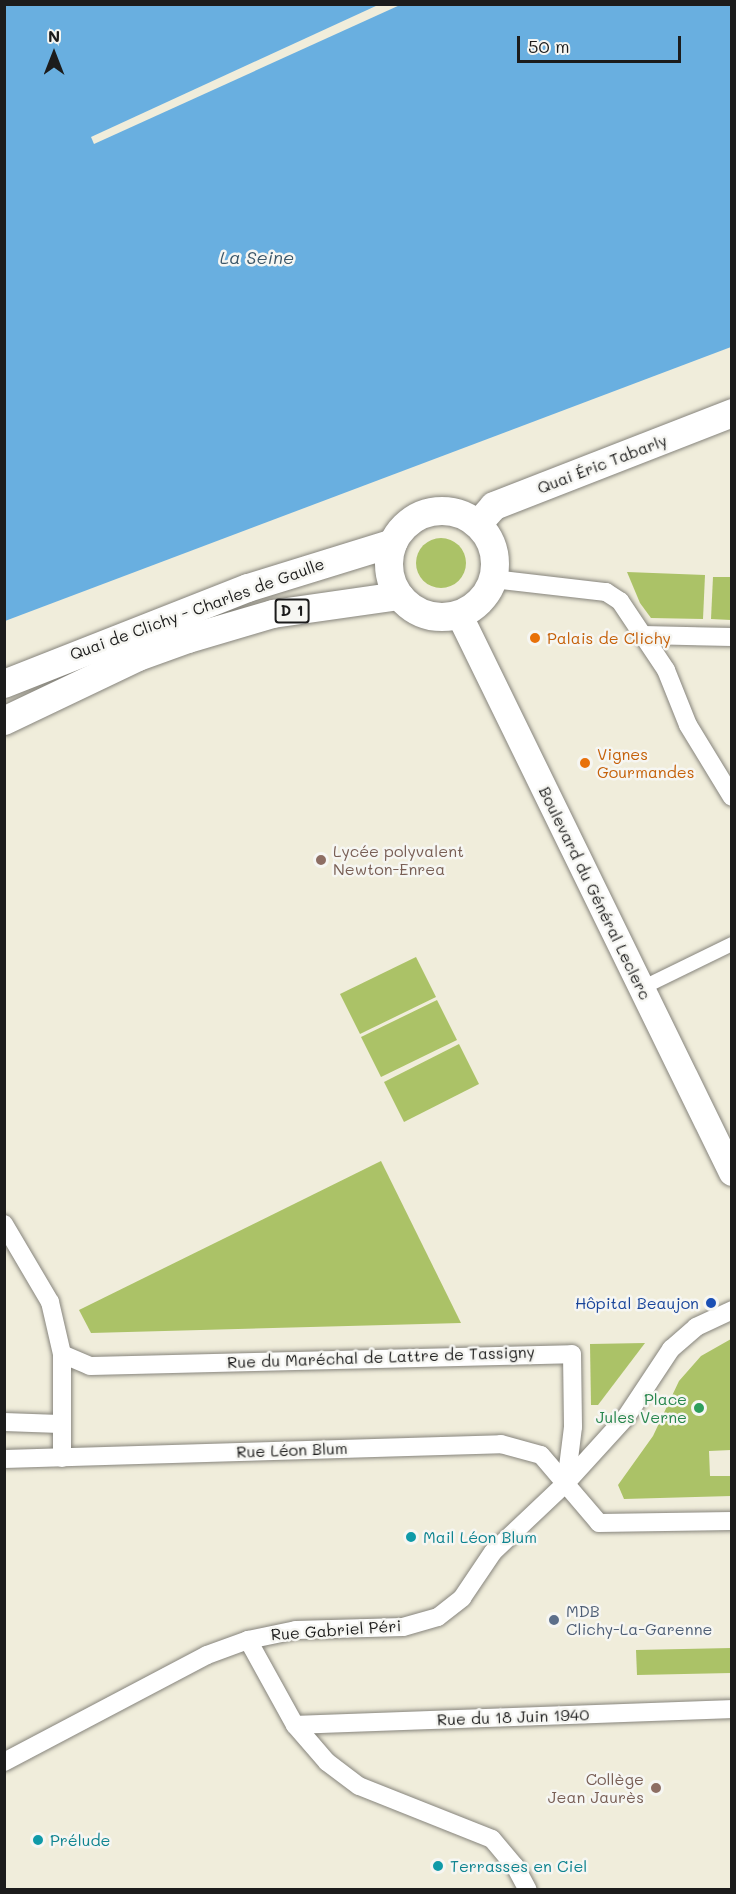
<!DOCTYPE html>
<meta charset="utf-8">
<style>
body{margin:0}
#map{position:relative;width:736px;height:1894px;overflow:hidden;background:#f0eddb;font-family:Mali,sans-serif}
div>[style]{position:absolute}
.green>*{inset:0;background:#abc267}
.round{border-radius:50%}
.water>*{inset:0;background:#69afe0}
.pier>*{inset:0;background:#f0eddb}
.roads{filter:drop-shadow(0 0 2px #86847c) drop-shadow(0 0 2px #86847c)}
.pedestrian>*{height:14px;margin:-7px;padding:0 7px;transform-origin:7px;border-radius:7px;background:#fff}
.minor>*{height:18px;margin:-9px;padding:0 9px;transform-origin:9px;border-radius:9px;background:#fff}
.secondary>*{height:26px;margin:-13px;padding:0 13px;transform-origin:13px;border-radius:13px;background:#fff}
.primary>*{height:28px;margin:-14px;padding:0 14px;transform-origin:14px;border-radius:14px;background:#fff}
.primary>.ring{margin:-14px;padding:0;box-sizing:content-box;background:none;border:28px solid #fff;border-radius:50%}
.dots>*{width:16px;height:16px;translate:-50% -50%;box-sizing:border-box;border:3px solid #f6f6f2;border-radius:50%}
span{translate:-50% -50%;white-space:nowrap;text-align:center;line-height:1.15;-webkit-text-stroke:5px #f6f6f2;paint-order:stroke}
.shield-label span{padding:2px 4px;background:#f6f6f2;border:2px solid;border-radius:4px;-webkit-text-stroke-width:0}
.shield-label{font-size:15px;color:#1c1c1c;font-weight:700}
.street-label{font-size:16px;color:#1c1c1c}
.food-label{font-size:16px;color:#c56008}
.left{translate:0 -50%;text-align:left}
.education-label{font-size:16px;color:#785e54}
.right{translate:-100% -50%;text-align:right}
.transit-label{font-size:16px;color:#164399}
.leisure-label{font-size:16px;color:#27864d}
.culture-label{font-size:16px;color:#0d838f}
.service-label{font-size:16px;color:#4e5e75}
.water-label{font-size:18px;color:#3b576a;font-style:italic}
.frame{position:absolute;inset:0;border:6px solid #1c1c1c;pointer-events:none}
.north{position:absolute;left:24px;top:24px;width:60px;height:60px;-webkit-text-stroke:4px #f6f6f2;paint-order:stroke;rotate:0deg;font-size:16px;font-weight:700;line-height:24px;text-align:center;color:#1c1c1c}
.north::after{content:'';display:block;margin:auto;width:21px;height:27px;background:#1c1c1c;clip-path:polygon(50% 0,100% 100%,50% 72%,0 100%)}
.scale{position:absolute;left:517px;top:36px;width:164px;height:27px;box-sizing:border-box;border:3px solid #1c1c1c;border-top:0;padding-left:8px;font-size:18px;line-height:21px;white-space:nowrap;color:#1c1c1c;-webkit-text-stroke:4px #f6f6f2;paint-order:stroke}
</style>
<div id="map">
<div class="green">
<i class="round" style="left:416px;top:538px;width:50px;height:50px"></i>
<i style="clip-path:polygon(627px 572px,705px 575px,703px 619px,651px 618px,640px 603px)"></i>
<i style="clip-path:polygon(713px 577px,731px 577px,731px 620px,711px 619px)"></i>
<i style="clip-path:polygon(416px 957px,436px 997px,360px 1034px,340px 994px)"></i>
<i style="clip-path:polygon(437px 1000px,457px 1040px,381px 1077px,361px 1037px)"></i>
<i style="clip-path:polygon(459px 1044px,479px 1084px,404px 1122px,384px 1082px)"></i>
<i style="clip-path:polygon(381px 1161px,461px 1323px,91px 1333px,79px 1310px)"></i>
<i style="clip-path:polygon(731px 1339px,731px 1450px,709px 1451px,710px 1476px,731px 1476px,731px 1496px,624px 1499px,618px 1485px,653px 1436px,679px 1381px,701px 1356px)"></i>
<i style="clip-path:polygon(645px 1343px,598px 1405px,591px 1405px,590px 1344px)"></i>
<i style="clip-path:polygon(731px 1648px,731px 1673px,637px 1675px,636px 1650px)"></i>
</div>
<div class="water">
<i style="clip-path:polygon(5px 5px,731px 5px,731px 347px,5px 621px)"></i>
</div>
<div class="pier">
<i style="clip-path:polygon(378px 5px,400px 5px,94px 144px,91px 137px)"></i>
</div>
<div class="roads">
<div class="pedestrian">
<i style="left:642px;top:988px;width:100px;rotate:-26.1deg"></i>
</div>
<div class="minor">
<i style="left:493px;top:579px;width:114px;rotate:6.6deg"></i>
<i style="left:606px;top:592px;width:17px;rotate:33deg"></i>
<i style="left:620px;top:601px;width:83px;rotate:56.3deg"></i>
<i style="left:666px;top:670px;width:59px;rotate:68.2deg"></i>
<i style="left:688px;top:725px;width:84px;rotate:58.6deg"></i>
<i style="left:643px;top:635px;width:89px;rotate:1.3deg"></i>
<i style="left:4px;top:1224px;width:91px;rotate:59.5deg"></i>
<i style="left:50px;top:1302px;width:53px;rotate:77deg"></i>
<i style="left:62px;top:1354px;width:104px;rotate:90deg"></i>
<i style="left:62px;top:1354px;width:30px;rotate:23deg"></i>
<i style="left:90px;top:1366px;width:482px;rotate:-1.4deg"></i>
<i style="left:572px;top:1354px;width:73px;rotate:89.2deg"></i>
<i style="left:573px;top:1427px;width:56px;rotate:97.1deg"></i>
<i style="left:4px;top:1422px;width:56px;rotate:2deg"></i>
<i style="left:4px;top:1459px;width:497px;rotate:-1.7deg"></i>
<i style="left:501px;top:1444px;width:41px;rotate:15.4deg"></i>
<i style="left:541px;top:1455px;width:89px;rotate:49.5deg"></i>
<i style="left:599px;top:1523px;width:133px;rotate:-0.9deg"></i>
<i style="left:248px;top:1640px;width:97px;rotate:61.1deg"></i>
<i style="left:295px;top:1725px;width:49px;rotate:49.1deg"></i>
<i style="left:327px;top:1762px;width:40px;rotate:37deg"></i>
<i style="left:359px;top:1786px;width:143px;rotate:21.7deg"></i>
<i style="left:492px;top:1839px;width:35px;rotate:50deg"></i>
<i style="left:515px;top:1866px;width:27px;rotate:62deg"></i>
<i style="left:295px;top:1725px;width:437px;rotate:-2.1deg"></i>
<i style="left:4px;top:1762px;width:229px;rotate:-27.8deg"></i>
<i style="left:207px;top:1655px;width:44px;rotate:-20.1deg"></i>
<i style="left:248px;top:1640px;width:49px;rotate:-11.8deg"></i>
<i style="left:296px;top:1630px;width:107px;rotate:-1.6deg"></i>
<i style="left:403px;top:1627px;width:36px;rotate:-16deg"></i>
<i style="left:438px;top:1617px;width:31px;rotate:-38deg"></i>
<i style="left:462px;top:1598px;width:55px;rotate:-56deg"></i>
<i style="left:493px;top:1552px;width:100px;rotate:-43.4deg"></i>
<i style="left:566px;top:1483px;width:89px;rotate:-47.7deg"></i>
<i style="left:626px;top:1417px;width:82px;rotate:-56.5deg"></i>
<i style="left:671px;top:1349px;width:33px;rotate:-41deg"></i>
<i style="left:696px;top:1327px;width:40px;rotate:-25deg"></i>
</div>
<div class="secondary">
<i style="left:459px;top:614px;width:622px;rotate:63.97deg"></i>
</div>
<div class="primary">
<i class="ring" style="left:389px;top:511px;width:78px;height:78px"></i>
<i style="left:478px;top:524px;width:24px;rotate:-48deg"></i>
<i style="left:494px;top:506px;width:256px;rotate:-21.3deg"></i>
<i style="left:4px;top:684px;width:262px;rotate:-21.5deg"></i>
<i style="left:248px;top:588px;width:152px;rotate:-17.2deg"></i>
<i style="left:4px;top:721px;width:148px;rotate:-25.5deg"></i>
<i style="left:138px;top:657px;width:53px;rotate:-19.8deg"></i>
<i style="left:188px;top:639px;width:89px;rotate:-16.4deg"></i>
<i style="left:273px;top:614px;width:128px;rotate:-8.1deg"></i>
</div>
</div>
<div class="dots">
<i style="left:535px;top:638px;background:#e8710a"></i>
<i style="left:585px;top:763px;background:#e8710a"></i>
<i style="left:321px;top:860px;background:#8d6e63"></i>
<i style="left:711px;top:1303px;background:#1a4fb4"></i>
<i style="left:699px;top:1408px;background:#2e9e5b"></i>
<i style="left:411px;top:1537px;background:#0f9aa8"></i>
<i style="left:554px;top:1620px;background:#5c6f8a"></i>
<i style="left:656px;top:1788px;background:#8d6e63"></i>
<i style="left:38px;top:1840px;background:#0f9aa8"></i>
<i style="left:438px;top:1866px;background:#0f9aa8"></i>
</div>
<div class="shield-label">
<span style="left:292px;top:611px">D 1</span>
</div>
<div class="street-label">
<span style="left:602px;top:464px;rotate:-21deg">Quai Éric Tabarly</span>
<span style="left:197px;top:609px;rotate:-20deg">Quai de Clichy - Charles de Gaulle</span>
<span style="left:595px;top:893px;rotate:64deg">Boulevard du Général Leclerc</span>
<span style="left:381px;top:1357px;rotate:-2deg">Rue du Maréchal de Lattre de Tassigny</span>
<span style="left:292px;top:1450px;rotate:-2deg">Rue Léon Blum</span>
<span style="left:336px;top:1630px;rotate:-4deg">Rue Gabriel Péri</span>
<span style="left:513px;top:1717px;rotate:-2deg">Rue du 18 Juin 1940</span>
</div>
<div class="food-label">
<span class="left" style="left:547px;top:638px">Palais de Clichy</span>
<span class="left" style="left:597px;top:763px">Vignes<br>Gourmandes</span>
</div>
<div class="education-label">
<span class="left" style="left:333px;top:860px">Lycée polyvalent<br>Newton-Enrea</span>
<span class="right" style="left:644px;top:1788px">Collège<br>Jean Jaurès</span>
</div>
<div class="transit-label">
<span class="right" style="left:699px;top:1303px">Hôpital Beaujon</span>
</div>
<div class="leisure-label">
<span class="right" style="left:687px;top:1408px">Place<br>Jules Verne</span>
</div>
<div class="culture-label">
<span class="left" style="left:423px;top:1537px">Mail Léon Blum</span>
<span class="left" style="left:50px;top:1840px">Prélude</span>
<span class="left" style="left:450px;top:1866px">Terrasses en Ciel</span>
</div>
<div class="service-label">
<span class="left" style="left:566px;top:1620px">MDB<br>Clichy-La-Garenne</span>
</div>
<div class="water-label">
<span style="left:257px;top:257px">La Seine</span>
</div>
<div class="frame"></div>
<div class="north">N</div>
<div class="scale">50 m</div>
</div>
